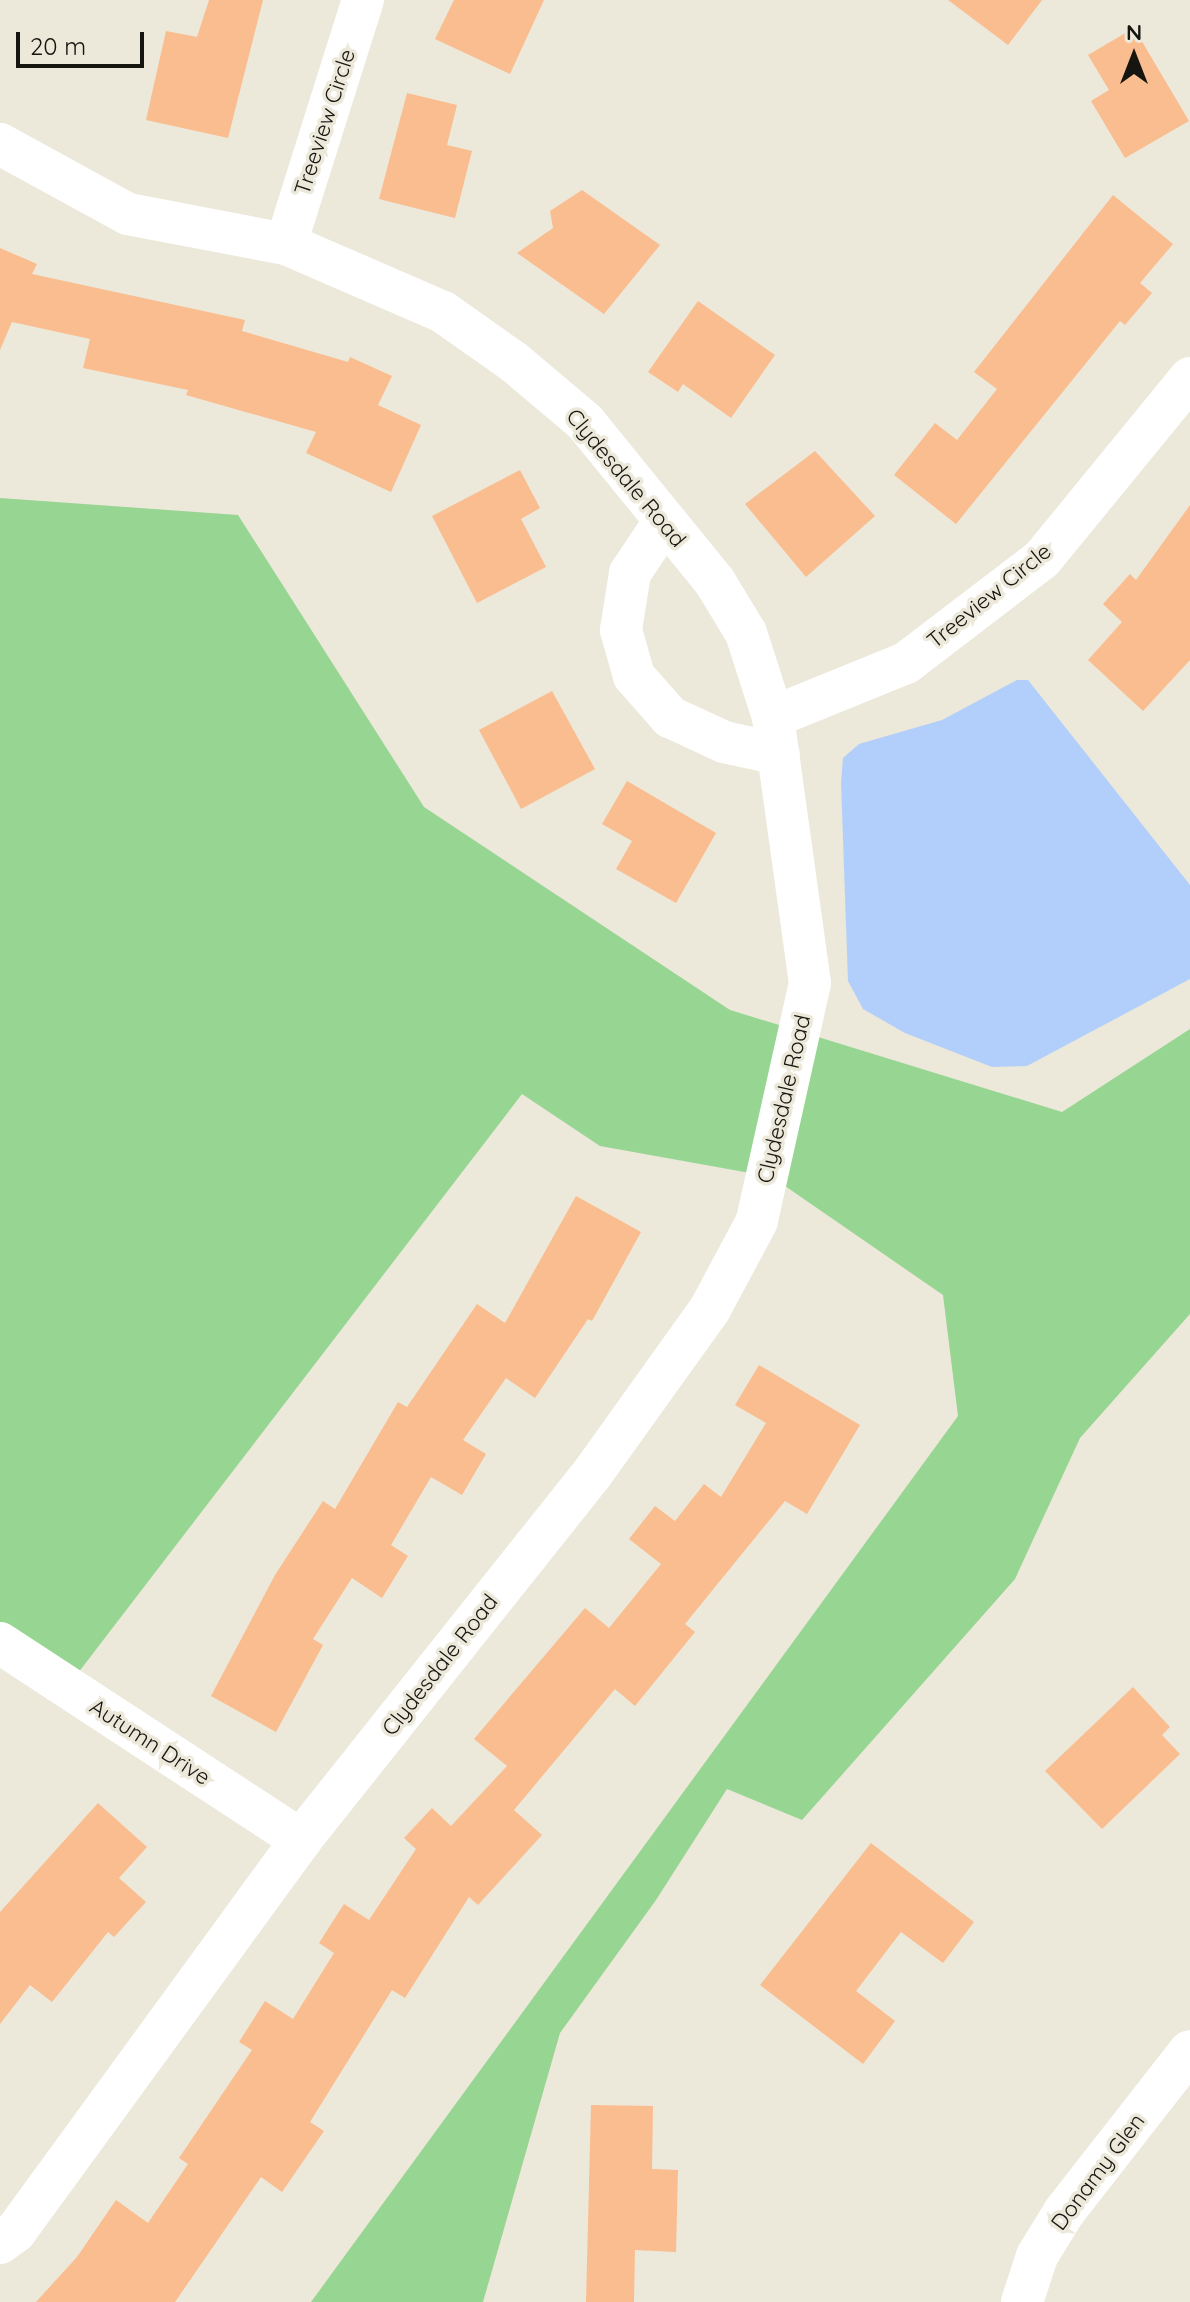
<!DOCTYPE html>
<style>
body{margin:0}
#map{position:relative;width:1190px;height:2302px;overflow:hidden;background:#ece8da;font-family:Quicksand,sans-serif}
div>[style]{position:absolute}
.green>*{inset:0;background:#97d592}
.water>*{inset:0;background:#b2cffb}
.building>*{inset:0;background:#fabd8f}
.minor>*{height:42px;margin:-21px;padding:0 21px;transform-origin:21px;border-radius:21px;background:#fff}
span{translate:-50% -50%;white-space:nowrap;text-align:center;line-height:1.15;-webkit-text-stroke:7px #ece8da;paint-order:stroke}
.street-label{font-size:22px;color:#161510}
.north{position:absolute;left:1094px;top:16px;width:80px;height:80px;-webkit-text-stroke:6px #ece8da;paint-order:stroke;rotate:0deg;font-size:22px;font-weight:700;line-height:32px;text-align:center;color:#161510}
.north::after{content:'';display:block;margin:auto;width:28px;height:36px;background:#161510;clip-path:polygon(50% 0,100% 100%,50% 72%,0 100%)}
.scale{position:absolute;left:16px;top:32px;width:128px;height:36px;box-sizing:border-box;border:4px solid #161510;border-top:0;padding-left:10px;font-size:24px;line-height:28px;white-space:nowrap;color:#161510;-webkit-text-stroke:6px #ece8da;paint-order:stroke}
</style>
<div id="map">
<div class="green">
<i style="clip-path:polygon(0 498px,238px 515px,424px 807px,730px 1010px,1062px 1112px,1190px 1029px,1190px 1314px,1080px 1438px,1015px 1579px,802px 1820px,727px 1789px,656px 1900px,560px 2033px,483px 2302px,311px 2302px,958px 1416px,943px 1295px,772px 1177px,600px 1146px,522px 1094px,78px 1673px,0 1628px)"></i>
</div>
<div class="water">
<i style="clip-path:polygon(1017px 680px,1028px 680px,1190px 885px,1190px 979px,1027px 1066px,992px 1067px,905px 1033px,863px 1009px,848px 981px,841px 783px,843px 758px,859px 744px,942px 720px)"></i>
</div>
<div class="building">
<i style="clip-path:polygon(209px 0,263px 0,228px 138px,146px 120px,166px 31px,197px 37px)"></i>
<i style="clip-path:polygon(454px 0,544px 0,510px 74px,435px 39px)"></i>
<i style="clip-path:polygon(948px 0,1042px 0,1008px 45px)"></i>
<i style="clip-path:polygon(1134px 28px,1189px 121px,1125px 158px,1091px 101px,1109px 90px,1088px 55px)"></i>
<i style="clip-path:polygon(407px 93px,457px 105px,447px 145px,472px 151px,455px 218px,379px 199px)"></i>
<i style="clip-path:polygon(582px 190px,660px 245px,604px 314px,517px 253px,553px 228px,550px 211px)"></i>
<i style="clip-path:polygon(1113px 195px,1173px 244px,1140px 283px,1152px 293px,1125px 325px,1120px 321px,956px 524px,894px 475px,935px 423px,957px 440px,997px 389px,974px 372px)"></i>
<i style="clip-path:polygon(0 248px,37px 264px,32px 274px,245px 320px,242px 331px,348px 362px,350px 357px,392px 376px,378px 405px,421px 425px,391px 492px,306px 453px,316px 432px,186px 395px,188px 390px,83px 368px,90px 339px,12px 322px,0 350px)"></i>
<i style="clip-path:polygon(698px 301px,775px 355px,731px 418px,683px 384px,678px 392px,648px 372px)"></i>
<i style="clip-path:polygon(815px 451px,875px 516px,806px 577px,745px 504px)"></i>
<i style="clip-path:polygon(520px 470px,540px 508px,521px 519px,546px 567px,477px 603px,432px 516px)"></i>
<i style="clip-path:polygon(1190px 505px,1190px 660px,1143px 711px,1088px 660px,1122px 622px,1103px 604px,1130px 574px,1136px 580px)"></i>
<i style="clip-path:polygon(552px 691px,595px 769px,521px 809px,479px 730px)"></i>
<i style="clip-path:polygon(627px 781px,716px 833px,676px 903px,616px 869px,632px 841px,602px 824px)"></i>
<i style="clip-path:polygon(576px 1196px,641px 1232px,592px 1321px,588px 1319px,535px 1398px,506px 1378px,463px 1440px,486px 1454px,462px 1495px,431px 1477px,391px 1545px,408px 1556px,382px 1598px,352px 1578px,313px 1639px,323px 1645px,276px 1732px,211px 1696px,275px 1575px,323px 1501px,335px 1509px,398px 1402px,407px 1407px,477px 1304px,505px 1323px)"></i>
<i style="clip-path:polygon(759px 1365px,860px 1425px,807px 1514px,785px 1501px,685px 1624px,695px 1632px,635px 1706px,615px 1689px,514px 1810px,542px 1835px,478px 1905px,469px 1897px,405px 1998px,392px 1990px,310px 2122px,324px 2131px,282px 2192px,261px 2177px,175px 2302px,36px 2302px,77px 2257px,116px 2200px,148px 2223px,188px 2164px,179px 2158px,252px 2050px,239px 2042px,265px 2001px,293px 2019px,334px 1953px,319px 1943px,344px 1904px,369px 1920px,416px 1849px,404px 1838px,432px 1808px,451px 1826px,507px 1766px,474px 1739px,585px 1608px,609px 1628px,661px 1564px,629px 1539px,655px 1506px,675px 1521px,704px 1484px,721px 1497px,766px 1423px,735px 1405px)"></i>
<i style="clip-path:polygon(1133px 1687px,1170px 1727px,1162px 1735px,1180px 1754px,1102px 1829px,1045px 1771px)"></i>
<i style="clip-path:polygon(98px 1803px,147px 1847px,119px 1878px,146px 1902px,114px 1937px,108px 1932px,52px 2002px,30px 1985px,0 2024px,0 1912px)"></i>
<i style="clip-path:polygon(871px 1843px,974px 1922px,943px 1963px,901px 1932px,856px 1991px,895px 2021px,863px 2064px,760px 1985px)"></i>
<i style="clip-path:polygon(591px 2105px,653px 2106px,652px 2169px,678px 2170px,676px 2252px,635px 2250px,634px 2302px,586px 2302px)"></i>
</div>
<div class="minor">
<i style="left:0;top:144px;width:146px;rotate:28.7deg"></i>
<i style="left:128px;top:214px;width:161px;rotate:10.8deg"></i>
<i style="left:286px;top:244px;width:171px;rotate:23.4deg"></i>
<i style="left:443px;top:312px;width:87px;rotate:35.2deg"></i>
<i style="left:514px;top:362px;width:93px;rotate:40.2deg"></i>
<i style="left:585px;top:422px;width:206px;rotate:50.9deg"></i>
<i style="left:715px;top:582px;width:60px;rotate:58.7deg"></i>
<i style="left:746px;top:633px;width:88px;rotate:72.2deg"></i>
<i style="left:773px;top:717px;width:269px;rotate:82.1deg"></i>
<i style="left:810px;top:983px;width:244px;rotate:102.6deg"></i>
<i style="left:757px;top:1221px;width:100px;rotate:118.1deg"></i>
<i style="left:710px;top:1309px;width:204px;rotate:125.6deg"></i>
<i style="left:591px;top:1475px;width:466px;rotate:128.5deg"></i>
<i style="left:301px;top:1840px;width:485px;rotate:126.1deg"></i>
<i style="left:15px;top:2232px;width:19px;rotate:144deg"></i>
<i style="left:286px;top:244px;width:256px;rotate:-72.5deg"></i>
<i style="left:664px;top:522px;width:61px;rotate:123.7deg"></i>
<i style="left:630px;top:573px;width:58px;rotate:99deg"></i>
<i style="left:621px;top:630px;width:48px;rotate:74.2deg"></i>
<i style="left:634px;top:676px;width:55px;rotate:48.7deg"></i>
<i style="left:670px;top:717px;width:60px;rotate:24.8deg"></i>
<i style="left:724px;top:742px;width:56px;rotate:12.3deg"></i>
<i style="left:773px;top:717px;width:144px;rotate:-22.1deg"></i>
<i style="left:906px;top:663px;width:171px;rotate:-37.4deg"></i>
<i style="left:1042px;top:559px;width:234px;rotate:-50.7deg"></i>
<i style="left:0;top:1643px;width:360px;rotate:33.2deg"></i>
<i style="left:1022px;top:2302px;width:48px;rotate:-71.9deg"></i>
<i style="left:1037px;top:2256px;width:52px;rotate:-58.5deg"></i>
<i style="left:1064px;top:2212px;width:204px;rotate:-52deg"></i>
</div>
<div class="street-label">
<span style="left:325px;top:122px;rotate:-72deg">Treeview Circle</span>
<span style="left:626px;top:478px;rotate:50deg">Clydesdale Road</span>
<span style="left:989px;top:596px;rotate:-39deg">Treeview Circle</span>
<span style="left:784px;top:1099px;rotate:-77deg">Clydesdale Road</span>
<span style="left:440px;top:1665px;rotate:-52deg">Clydesdale Road</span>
<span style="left:150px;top:1742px;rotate:33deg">Autumn Drive</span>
<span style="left:1098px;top:2172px;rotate:-53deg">Donamy Glen</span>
</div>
<div class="north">N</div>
<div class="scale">20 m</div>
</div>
